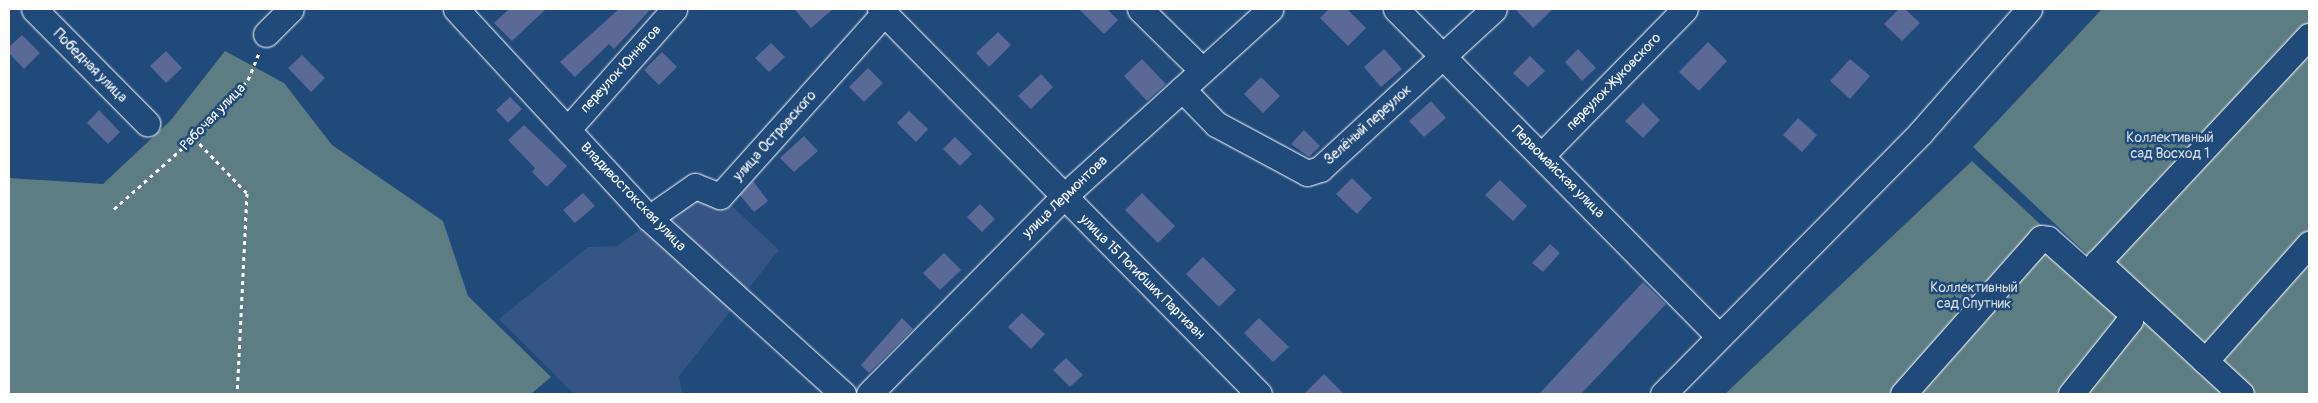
<!DOCTYPE html>
<meta charset="utf-8">
<style>
body{margin:0}
#map{position:relative;width:2318px;height:403px;overflow:hidden;background:#1f4a7a;font-family:Pangolin,sans-serif}
div>[style]{position:absolute}
.built>*{inset:0;background:#355684}
.green>*{inset:0;background:#5c7d82}
.building>*{inset:0;background:#5a6996}
.path>*{height:3px;margin-top:-1.5px;transform-origin:0;background:repeating-linear-gradient(90deg,#fff 0 4px,transparent 0 8px)}
.roads{filter:drop-shadow(0 0 1px #fff) drop-shadow(0 0 1px #fff)}
.minor>*{height:25px;margin:-12.5px;padding:0 12.5px;transform-origin:12.5px;border-radius:12.5px;background:#1f4a7a}
span{translate:-50% -50%;white-space:nowrap;text-align:center;line-height:1.15;-webkit-text-stroke:5px #1f4a7a;paint-order:stroke}
.street-label{font-size:14px;color:#fff}
.park-label{font-size:14px;color:#d6dee0}
.frame{position:absolute;inset:0;border:10px solid #fff;pointer-events:none}
</style>
<div id="map">
<div class="built">
<i style="clip-path:polygon(694px 192px,724px 199px,779px 250px,679px 376px,682px 394px,574px 394px,499px 319px,588px 247px,617px 246px)"></i>
</div>
<div class="green">
<i style="clip-path:polygon(2102px 9px,2309px 9px,2309px 394px,2236px 394px,1973px 147px)"></i>
<i style="clip-path:polygon(225px 51px,284px 83px,332px 145px,443px 221px,468px 296px,551px 377px,531px 394px,9px 394px,9px 178px,103px 184px,170px 121px)"></i>
<i style="clip-path:polygon(1972px 161px,2224px 394px,1725px 394px)"></i>
</div>
<div class="building">
<i style="clip-path:polygon(509px 9px,546px 9px,512px 41px,494px 23px)"></i>
<i style="clip-path:polygon(619px 9px,651px 9px,614px 49px,609px 44px,575px 77px,560px 62px)"></i>
<i style="clip-path:polygon(794px 9px,833px 9px,811px 28px)"></i>
<i style="clip-path:polygon(1079px 9px,1107px 9px,1118px 20px,1104px 34px)"></i>
<i style="clip-path:polygon(1329px 9px,1347px 9px,1366px 28px,1348px 46px,1320px 18px)"></i>
<i style="clip-path:polygon(1515px 9px,1553px 9px,1533px 28px)"></i>
<i style="clip-path:polygon(1899px 9px,1905px 9px,1920px 23px,1902px 41px,1884px 24px)"></i>
<i style="clip-path:polygon(998px 32px,1011px 45px,989px 67px,976px 53px)"></i>
<i style="clip-path:polygon(22px 35px,40px 53px,24px 69px,9px 53px,9px 47px)"></i>
<i style="clip-path:polygon(1708px 42px,1727px 61px,1699px 91px,1679px 72px)"></i>
<i style="clip-path:polygon(771px 43px,785px 57px,769px 72px,755px 58px)"></i>
<i style="clip-path:polygon(1384px 49px,1402px 69px,1381px 87px,1364px 67px)"></i>
<i style="clip-path:polygon(1578px 49px,1596px 68px,1582px 81px,1565px 62px)"></i>
<i style="clip-path:polygon(166px 51px,182px 68px,166px 83px,150px 66px)"></i>
<i style="clip-path:polygon(662px 52px,677px 67px,659px 85px,644px 70px)"></i>
<i style="clip-path:polygon(302px 55px,325px 78px,311px 92px,288px 68px)"></i>
<i style="clip-path:polygon(1530px 56px,1545px 71px,1528px 87px,1513px 73px)"></i>
<i style="clip-path:polygon(1142px 59px,1166px 84px,1147px 101px,1124px 76px)"></i>
<i style="clip-path:polygon(1850px 59px,1870px 76px,1850px 99px,1830px 81px)"></i>
<i style="clip-path:polygon(868px 68px,883px 83px,864px 102px,849px 87px)"></i>
<i style="clip-path:polygon(1041px 74px,1053px 87px,1031px 109px,1018px 96px)"></i>
<i style="clip-path:polygon(1261px 77px,1280px 96px,1263px 113px,1244px 94px)"></i>
<i style="clip-path:polygon(510px 97px,522px 109px,508px 123px,496px 110px)"></i>
<i style="clip-path:polygon(1431px 101px,1446px 118px,1424px 137px,1409px 121px)"></i>
<i style="clip-path:polygon(1643px 103px,1660px 120px,1643px 138px,1625px 121px)"></i>
<i style="clip-path:polygon(99px 110px,120px 132px,108px 144px,87px 123px)"></i>
<i style="clip-path:polygon(909px 111px,928px 129px,916px 142px,897px 123px)"></i>
<i style="clip-path:polygon(1798px 118px,1817px 135px,1802px 152px,1783px 135px)"></i>
<i style="clip-path:polygon(524px 125px,567px 166px,547px 187px,532px 172px,535px 168px,508px 140px)"></i>
<i style="clip-path:polygon(1304px 130px,1320px 146px,1309px 157px,1291px 144px)"></i>
<i style="clip-path:polygon(804px 136px,818px 151px,794px 172px,780px 158px)"></i>
<i style="clip-path:polygon(955px 137px,972px 154px,960px 166px,943px 149px)"></i>
<i style="clip-path:polygon(1352px 178px,1372px 198px,1357px 214px,1336px 194px)"></i>
<i style="clip-path:polygon(1500px 180px,1527px 206px,1513px 221px,1485px 195px)"></i>
<i style="clip-path:polygon(753px 181px,768px 201px,754px 212px,740px 195px)"></i>
<i style="clip-path:polygon(583px 193px,595px 206px,575px 223px,563px 210px)"></i>
<i style="clip-path:polygon(1142px 193px,1175px 226px,1158px 243px,1125px 210px)"></i>
<i style="clip-path:polygon(980px 204px,995px 219px,982px 232px,967px 217px)"></i>
<i style="clip-path:polygon(1550px 244px,1560px 253px,1543px 272px,1532px 263px)"></i>
<i style="clip-path:polygon(944px 253px,961px 270px,940px 290px,923px 273px)"></i>
<i style="clip-path:polygon(1203px 257px,1236px 290px,1219px 307px,1186px 274px)"></i>
<i style="clip-path:polygon(1643px 282px,1666px 304px,1581px 394px,1539px 394px)"></i>
<i style="clip-path:polygon(1022px 313px,1045px 334px,1031px 349px,1008px 327px)"></i>
<i style="clip-path:polygon(902px 318px,913px 329px,869px 373px,861px 365px)"></i>
<i style="clip-path:polygon(1259px 318px,1289px 347px,1273px 362px,1244px 333px)"></i>
<i style="clip-path:polygon(1066px 358px,1083px 375px,1070px 387px,1053px 370px)"></i>
<i style="clip-path:polygon(1324px 374px,1344px 394px,1304px 394px)"></i>
</div>
<div class="path">
<i style="left:194px;top:138px;width:76px;rotate:46.1deg"></i>
<i style="left:247px;top:193px;width:201px;rotate:92.8deg"></i>
<i style="left:114px;top:209px;width:107px;rotate:-41.6deg"></i>
<i style="left:194px;top:138px;width:79px;rotate:-47deg"></i>
<i style="left:248px;top:80px;width:29px;rotate:-68deg"></i>
</div>
<div class="roads">
<div class="minor">
<i style="left:34px;top:9px;width:161px;rotate:45.3deg"></i>
<i style="left:456px;top:9px;width:284px;rotate:47.3deg"></i>
<i style="left:649px;top:218px;width:262px;rotate:42.2deg"></i>
<i style="left:880px;top:9px;width:540px;rotate:45.45deg"></i>
<i style="left:1140px;top:9px;width:87px;rotate:44.5deg"></i>
<i style="left:1396px;top:9px;width:460px;rotate:45.4deg"></i>
<i style="left:266px;top:34px;width:35px;rotate:-45deg"></i>
<i style="left:1182px;top:89px;width:49px;rotate:45.8deg"></i>
<i style="left:1216px;top:124px;width:103px;rotate:28.3deg"></i>
<i style="left:1307px;top:173px;width:14px;rotate:-17deg"></i>
<i style="left:1320px;top:169px;width:236px;rotate:-42.6deg"></i>
<i style="left:568px;top:129px;width:160px;rotate:-48.5deg"></i>
<i style="left:1542px;top:155px;width:204px;rotate:-45.6deg"></i>
<i style="left:649px;top:218px;width:56px;rotate:-34.8deg"></i>
<i style="left:695px;top:186px;width:27px;rotate:22deg"></i>
<i style="left:720px;top:196px;width:246px;rotate:-48.1deg"></i>
<i style="left:2205px;top:361px;width:157px;rotate:-48.4deg"></i>
<i style="left:869px;top:394px;width:276px;rotate:-45.4deg"></i>
<i style="left:1063px;top:197px;width:280px;rotate:-42.2deg"></i>
<i style="left:1663px;top:394px;width:368px;rotate:-45.4deg"></i>
<i style="left:1921px;top:132px;width:164px;rotate:-48.7deg"></i>
<i style="left:1903px;top:394px;width:208px;rotate:-48.5deg"></i>
<i style="left:2041px;top:238px;width:7px;rotate:8deg"></i>
<i style="left:2048px;top:239px;width:108px;rotate:41.6deg"></i>
<i style="left:2129px;top:311px;width:9px;rotate:84deg"></i>
<i style="left:2130px;top:320px;width:95px;rotate:128.6deg"></i>
<i style="left:2241px;top:394px;width:195px;rotate:-137.3deg"></i>
<i style="left:2098px;top:262px;width:309px;rotate:-47deg"></i>
</div>
</div>
<div class="street-label">
<span style="left:90px;top:66px;rotate:45deg">Победная улица</span>
<span style="left:621px;top:69px;rotate:-48deg">переулок Юннатов</span>
<span style="left:1614px;top:82px;rotate:-46deg">переулок Жуковского</span>
<span style="left:213px;top:117px;rotate:-46deg">Рабочая улица</span>
<span style="left:1368px;top:125px;rotate:-42deg">Зелёный переулок</span>
<span style="left:775px;top:136px;rotate:-48deg">улица Островского</span>
<span style="left:1558px;top:172px;rotate:45deg">Первомайская улица</span>
<span style="left:633px;top:197px;rotate:46deg">Владивостокская улица</span>
<span style="left:1065px;top:197px;rotate:-44deg">улица Лермонтова</span>
<span style="left:1142px;top:277px;rotate:45deg">улица 15 Погибших Партизан</span>
</div>
<div class="park-label">
<span style="left:2170px;top:146px">Коллективный<br>сад Восход 1</span>
<span style="left:1974px;top:296px">Коллективный<br>сад Спутник</span>
</div>
<div class="frame"></div>
</div>
